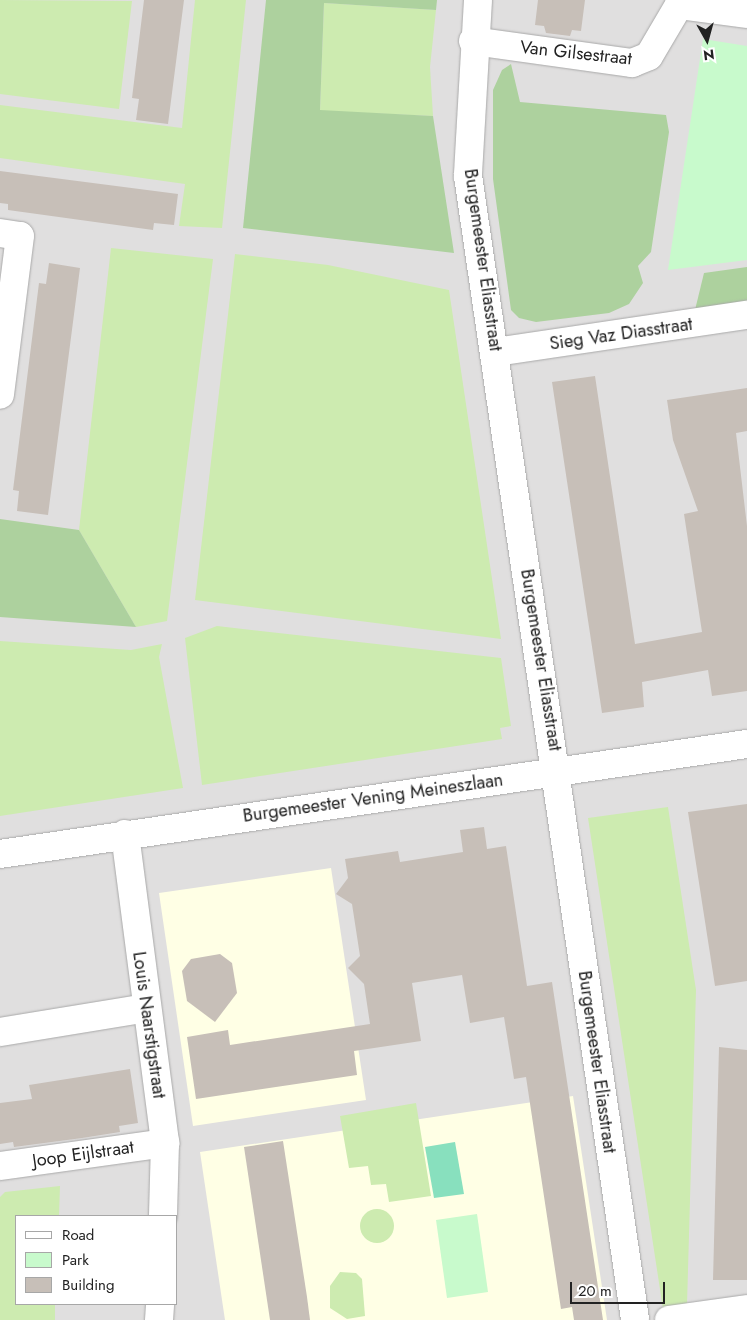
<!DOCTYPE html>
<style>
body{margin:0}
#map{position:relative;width:747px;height:1320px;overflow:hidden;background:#f2efe9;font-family:Jost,sans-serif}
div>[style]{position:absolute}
.residential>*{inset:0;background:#e0dfdf}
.education>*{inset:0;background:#ffffe5}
.grass>*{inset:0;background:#cdebb0}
.round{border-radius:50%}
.forest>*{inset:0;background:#add19e}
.park>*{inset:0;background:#c8facc}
.pitch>*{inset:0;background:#88e0be}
.building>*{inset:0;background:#c7bfb8}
.roads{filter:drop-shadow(0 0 1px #a9a9a9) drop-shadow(0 0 1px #a9a9a9)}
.street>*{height:28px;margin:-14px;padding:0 14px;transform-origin:14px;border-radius:14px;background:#fff}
span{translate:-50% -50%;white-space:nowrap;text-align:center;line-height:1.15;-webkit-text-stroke:4px #fff;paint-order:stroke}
.street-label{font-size:18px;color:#222}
.legend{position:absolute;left:15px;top:1215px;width:162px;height:90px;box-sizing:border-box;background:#fff;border:1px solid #a7a7a7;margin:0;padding:6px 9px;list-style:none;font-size:15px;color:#222}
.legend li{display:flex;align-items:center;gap:10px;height:25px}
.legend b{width:25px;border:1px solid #a7a7a7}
.north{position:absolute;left:682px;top:15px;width:50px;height:50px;-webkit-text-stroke:4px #fff;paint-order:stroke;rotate:173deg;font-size:14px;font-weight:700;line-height:20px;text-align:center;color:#222}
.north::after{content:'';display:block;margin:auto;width:18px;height:22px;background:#222;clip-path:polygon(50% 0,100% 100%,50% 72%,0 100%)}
.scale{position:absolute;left:570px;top:1282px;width:95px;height:22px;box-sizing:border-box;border:2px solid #222;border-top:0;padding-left:6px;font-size:15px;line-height:18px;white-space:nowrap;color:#222;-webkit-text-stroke:4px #fff;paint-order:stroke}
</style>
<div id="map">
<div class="residential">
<i style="clip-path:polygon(evenodd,0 0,747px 0,747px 1320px,0 1320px,0 0,16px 1216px,176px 1216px,176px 1304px,16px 1304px,16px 1216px)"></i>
</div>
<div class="education">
<i style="clip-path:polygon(331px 868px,366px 1100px,193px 1126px,159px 893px)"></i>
<i style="clip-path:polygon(573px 1096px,607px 1320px,225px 1320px,200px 1152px)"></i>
</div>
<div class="grass">
<i style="clip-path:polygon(0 0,132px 1px,119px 109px,0 94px)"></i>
<i style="clip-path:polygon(195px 0,246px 0,222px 228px,179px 226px,185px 184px,0 158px,0 105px,182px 128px)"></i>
<i style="clip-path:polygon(324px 3px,436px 10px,430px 67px,433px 116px,320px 111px)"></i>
<i style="clip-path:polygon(111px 248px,213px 259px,167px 621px,136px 627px,79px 530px)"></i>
<i style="clip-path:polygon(235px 254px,328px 265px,449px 290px,501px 639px,195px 600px)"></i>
<i style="clip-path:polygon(217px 626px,501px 658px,511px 726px,500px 728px,502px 739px,202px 785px,185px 638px)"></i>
<i style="clip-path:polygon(0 641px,131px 650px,162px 644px,159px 657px,183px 788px,0 816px)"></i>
<i style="clip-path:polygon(668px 807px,696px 990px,687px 1305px,663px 1309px,588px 818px)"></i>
<i style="clip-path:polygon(416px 1103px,431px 1196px,389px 1202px,386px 1184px,371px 1185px,368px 1166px,349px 1168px,340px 1116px)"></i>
<i style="clip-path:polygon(60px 1186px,59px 1216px,16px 1216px,16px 1304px,55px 1304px,55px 1320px,0 1320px,0 1197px,5px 1192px)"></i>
<i class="round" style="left:360px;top:1209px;width:34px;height:34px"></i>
<i style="clip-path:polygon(340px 1272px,356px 1273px,362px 1279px,365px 1316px,347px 1319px,330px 1308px,330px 1286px)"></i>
</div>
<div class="forest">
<i style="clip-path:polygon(266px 0,437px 0,436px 10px,324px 3px,320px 110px,433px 116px,454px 253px,243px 228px)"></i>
<i style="clip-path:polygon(511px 64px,520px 102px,666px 115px,669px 132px,651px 252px,638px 266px,643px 283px,629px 304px,609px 313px,536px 322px,519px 318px,511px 310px,493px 179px,493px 90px,502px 70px)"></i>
<i style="clip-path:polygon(747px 267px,747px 302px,695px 310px,704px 273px)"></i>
<i style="clip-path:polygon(0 519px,79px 530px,136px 627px,0 617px)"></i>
</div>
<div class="park">
<i style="clip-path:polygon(703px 39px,747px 46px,747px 260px,668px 270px)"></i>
<i style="clip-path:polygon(477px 1214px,488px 1292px,447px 1298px,436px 1220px)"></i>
</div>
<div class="pitch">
<i style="clip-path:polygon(455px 1142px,464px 1194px,434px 1198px,425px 1147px)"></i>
</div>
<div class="building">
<i style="clip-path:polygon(144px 0,184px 0,168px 124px,136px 120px,139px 99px,132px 98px)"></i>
<i style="clip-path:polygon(538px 0,585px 0,581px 31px,572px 30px,570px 36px,546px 33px,544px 26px,535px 25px)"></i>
<i style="clip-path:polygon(0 171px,178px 194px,174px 225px,154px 223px,153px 230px,8px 210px,8px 204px,0 203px)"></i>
<i style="clip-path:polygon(49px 263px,80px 268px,48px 515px,17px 511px,19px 491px,13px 490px,39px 283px,46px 284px)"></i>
<i style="clip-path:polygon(595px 376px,635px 644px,702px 632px,684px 514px,698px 511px,673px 440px,667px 400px,747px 388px,747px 431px,736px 433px,747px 526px,747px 691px,712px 696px,708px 670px,642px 682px,644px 707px,602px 713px,552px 382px)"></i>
<i style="clip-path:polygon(747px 804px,747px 981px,715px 986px,688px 812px)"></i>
<i style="clip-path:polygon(484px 827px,487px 849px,506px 846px,527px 986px,552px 982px,603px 1320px,574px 1320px,572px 1307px,561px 1309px,526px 1077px,514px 1079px,504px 1017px,470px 1023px,462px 975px,412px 983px,421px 1041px,354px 1051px,357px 1075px,196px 1099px,187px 1037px,228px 1030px,230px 1045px,370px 1024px,364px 984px,348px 968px,360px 956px,352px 904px,336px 894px,348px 878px,345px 859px,398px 851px,400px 862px,463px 852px,460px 830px)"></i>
<i style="clip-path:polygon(220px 954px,232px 963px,237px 993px,215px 1022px,187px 1001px,182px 971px,191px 959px)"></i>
<i style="clip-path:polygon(719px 1047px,747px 1050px,747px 1280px,713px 1280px)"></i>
<i style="clip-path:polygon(130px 1069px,138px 1123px,119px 1126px,120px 1132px,82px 1138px,14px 1147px,13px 1142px,0 1144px,0 1103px,32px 1099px,29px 1085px)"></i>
<i style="clip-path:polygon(283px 1141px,307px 1297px,310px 1320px,270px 1320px,244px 1147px)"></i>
</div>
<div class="roads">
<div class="street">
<i style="left:478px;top:0;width:176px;rotate:93.3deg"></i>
<i style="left:468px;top:176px;width:1156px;rotate:81.69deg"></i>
<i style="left:679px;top:5px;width:69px;rotate:7.5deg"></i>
<i style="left:473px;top:41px;width:161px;rotate:7.9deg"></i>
<i style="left:632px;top:63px;width:18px;rotate:-22deg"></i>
<i style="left:649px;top:56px;width:59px;rotate:-59.5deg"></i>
<i style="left:0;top:233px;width:20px;rotate:9deg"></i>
<i style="left:20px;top:236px;width:160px;rotate:97.2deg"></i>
<i style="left:495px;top:352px;width:255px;rotate:-8.4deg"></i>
<i style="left:125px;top:834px;width:312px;rotate:82.6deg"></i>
<i style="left:165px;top:1143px;width:73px;rotate:91.6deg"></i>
<i style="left:0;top:854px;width:755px;rotate:-8.38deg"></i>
<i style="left:0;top:1032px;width:148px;rotate:-9.3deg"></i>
<i style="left:0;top:1166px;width:167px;rotate:-7.9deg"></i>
<i style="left:159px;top:1320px;width:16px;rotate:-86deg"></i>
<i style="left:669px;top:1320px;width:79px;rotate:-8deg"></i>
</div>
</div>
<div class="street-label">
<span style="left:576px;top:53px;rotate:6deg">Van Gilsestraat</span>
<span style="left:483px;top:260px;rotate:82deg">Burgemeester Eliasstraat</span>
<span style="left:621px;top:334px;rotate:-8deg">Sieg Vaz Diasstraat</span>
<span style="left:541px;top:660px;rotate:81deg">Burgemeester Eliasstraat</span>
<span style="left:373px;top:798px;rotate:-8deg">Burgemeester Vening Meineszlaan</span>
<span style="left:149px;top:1025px;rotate:82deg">Louis Naarstigstraat</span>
<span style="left:597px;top:1062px;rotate:82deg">Burgemeester Eliasstraat</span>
<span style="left:83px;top:1154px;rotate:-8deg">Joop Eijlstraat</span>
</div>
<ul class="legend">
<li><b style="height:6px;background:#fff"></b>Road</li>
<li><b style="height:14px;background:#c8facc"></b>Park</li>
<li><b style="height:14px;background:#c7bfb8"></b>Building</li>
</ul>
<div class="north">N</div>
<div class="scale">20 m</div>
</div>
